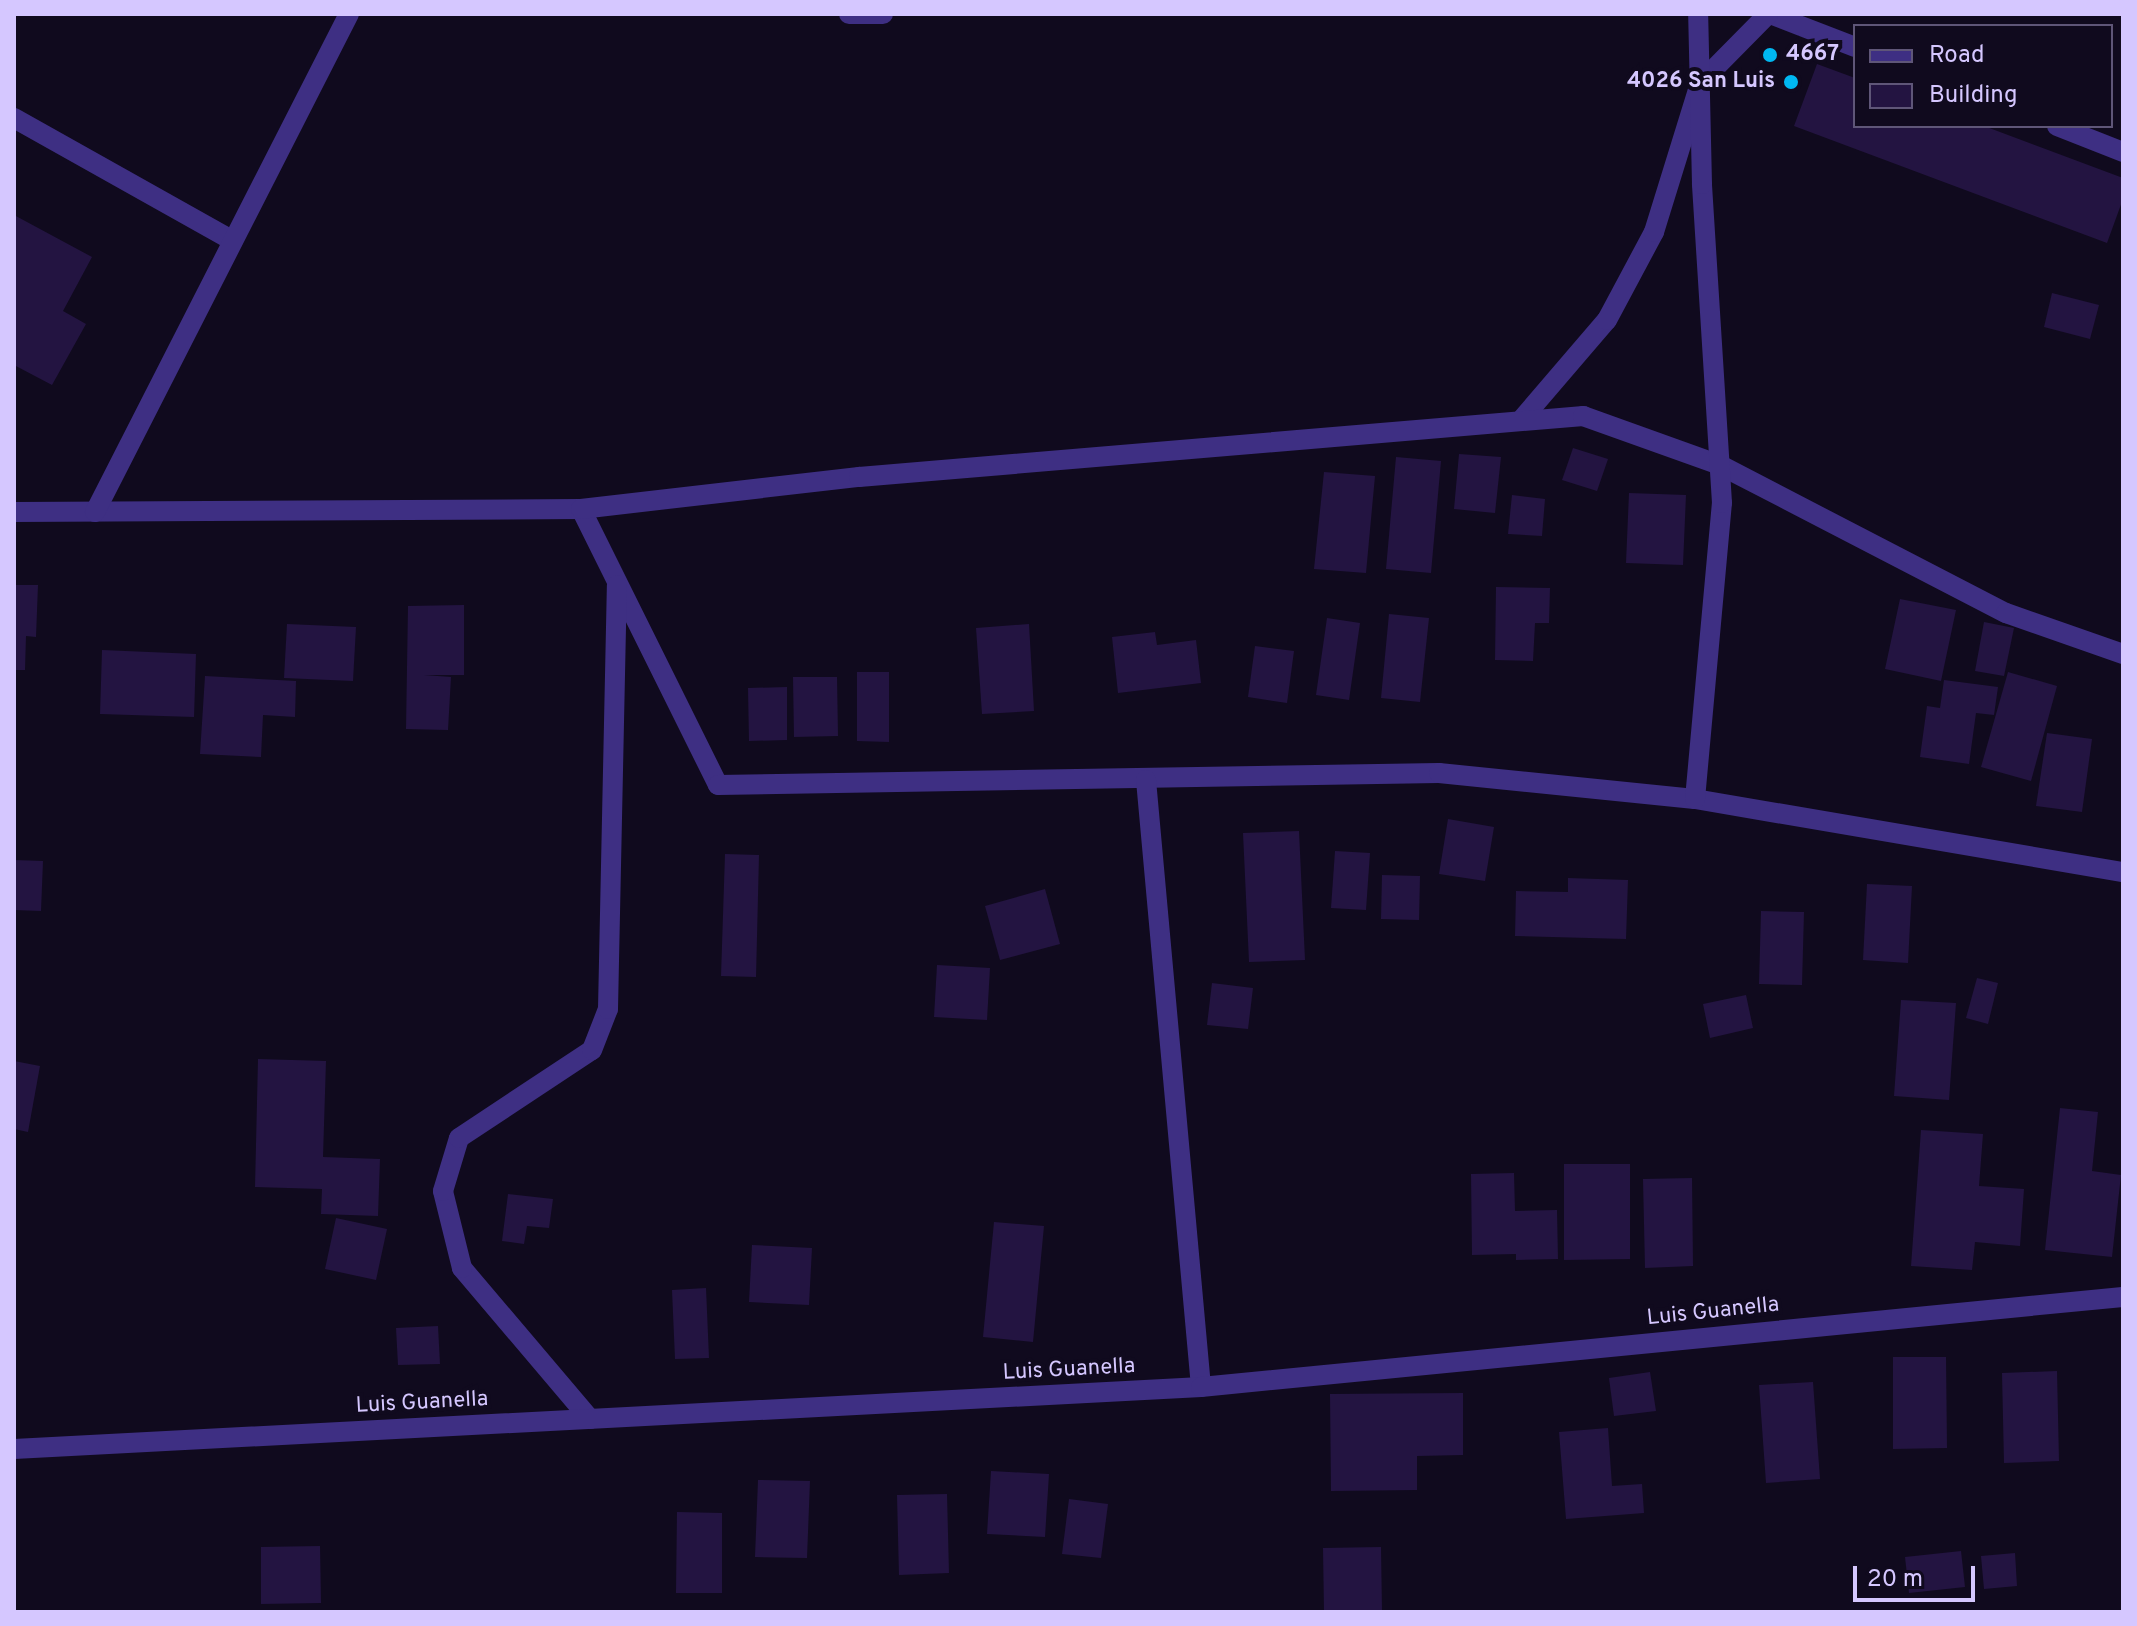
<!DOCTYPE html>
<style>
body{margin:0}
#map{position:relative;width:2137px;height:1626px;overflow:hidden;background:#100a1e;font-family:Overpass,sans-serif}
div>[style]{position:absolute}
.building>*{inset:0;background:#231441}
.minor>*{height:20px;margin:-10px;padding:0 10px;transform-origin:10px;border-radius:10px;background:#3e2f83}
.dots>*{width:22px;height:22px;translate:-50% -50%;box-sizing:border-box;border:4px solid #100a1e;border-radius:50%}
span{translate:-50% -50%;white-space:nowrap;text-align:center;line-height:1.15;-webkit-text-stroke:8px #100a1e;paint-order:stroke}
.poi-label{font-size:22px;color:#d5c7ff;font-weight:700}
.left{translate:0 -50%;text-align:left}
.right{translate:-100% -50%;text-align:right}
.street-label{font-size:22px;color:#d5c7ff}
.frame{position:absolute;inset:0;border:16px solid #d5c7ff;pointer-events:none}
.legend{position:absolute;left:1853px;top:24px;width:260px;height:104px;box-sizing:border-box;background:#100a1e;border:2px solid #5f5678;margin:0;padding:10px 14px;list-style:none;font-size:24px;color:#d5c7ff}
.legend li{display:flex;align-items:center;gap:16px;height:40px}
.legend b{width:40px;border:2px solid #5f5678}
.scale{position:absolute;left:1853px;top:1566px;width:122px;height:36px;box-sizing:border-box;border:4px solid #d5c7ff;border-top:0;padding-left:10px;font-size:24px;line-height:28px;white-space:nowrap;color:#d5c7ff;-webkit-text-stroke:6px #100a1e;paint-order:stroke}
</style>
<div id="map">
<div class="building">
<i style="clip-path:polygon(1817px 64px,1855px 78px,1855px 126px,1984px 126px,2123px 178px,2123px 199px,2107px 243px,1794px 126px)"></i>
<i style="clip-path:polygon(14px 215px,92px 257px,63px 311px,86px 324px,52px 385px,14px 365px)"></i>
<i style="clip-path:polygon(2052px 293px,2099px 305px,2090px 339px,2044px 327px)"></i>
<i style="clip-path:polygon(1573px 448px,1608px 459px,1597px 491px,1562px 480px)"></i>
<i style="clip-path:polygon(1459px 454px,1501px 457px,1495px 513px,1454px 509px)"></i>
<i style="clip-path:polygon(1396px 457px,1441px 461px,1431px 573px,1386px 569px)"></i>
<i style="clip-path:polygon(1324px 472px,1375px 476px,1366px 573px,1314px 569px)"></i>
<i style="clip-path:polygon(1629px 493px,1686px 495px,1683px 565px,1626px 563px)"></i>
<i style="clip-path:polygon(1512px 495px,1545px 499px,1542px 536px,1508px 534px)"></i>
<i style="clip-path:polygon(14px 585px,38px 585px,36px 637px,26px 636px,25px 670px,14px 670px)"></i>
<i style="clip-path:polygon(1496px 587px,1550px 588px,1549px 623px,1535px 623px,1533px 661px,1495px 660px)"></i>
<i style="clip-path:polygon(1900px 599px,1956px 610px,1941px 681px,1885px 669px)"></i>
<i style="clip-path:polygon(464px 605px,464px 675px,424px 675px,451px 677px,448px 730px,406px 729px,408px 606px)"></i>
<i style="clip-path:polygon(1389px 614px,1429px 618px,1420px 702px,1381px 698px)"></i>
<i style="clip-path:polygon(1327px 618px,1360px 623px,1349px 700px,1316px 695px)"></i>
<i style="clip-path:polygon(1984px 622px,2014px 628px,2004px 676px,1975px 671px)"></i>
<i style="clip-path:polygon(287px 624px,356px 627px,353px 681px,284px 678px)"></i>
<i style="clip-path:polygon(1029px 624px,1034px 711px,982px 714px,976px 628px)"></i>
<i style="clip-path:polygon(1155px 632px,1157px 645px,1196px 640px,1201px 683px,1118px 693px,1112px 637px)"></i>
<i style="clip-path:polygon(1255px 646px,1294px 651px,1287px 703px,1248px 697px)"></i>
<i style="clip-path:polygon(102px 650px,196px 654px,194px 717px,100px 714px)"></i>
<i style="clip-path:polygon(857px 672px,889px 672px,889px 742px,857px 741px)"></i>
<i style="clip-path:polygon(2008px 672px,2057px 686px,2031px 781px,1981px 767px)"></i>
<i style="clip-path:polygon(205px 676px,296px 681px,295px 717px,263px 715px,261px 757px,200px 754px)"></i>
<i style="clip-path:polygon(793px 677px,837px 677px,838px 736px,794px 737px)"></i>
<i style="clip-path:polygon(1944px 680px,1998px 687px,1994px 715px,1976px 713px,1969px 764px,1920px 757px,1927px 706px,1940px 708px)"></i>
<i style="clip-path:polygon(787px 687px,787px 740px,749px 741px,748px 688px)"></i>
<i style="clip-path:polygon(2047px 733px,2092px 739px,2082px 812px,2036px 806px)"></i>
<i style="clip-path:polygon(1448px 819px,1494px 827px,1485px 881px,1439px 874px)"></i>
<i style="clip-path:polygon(1299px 831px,1305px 960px,1249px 962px,1243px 833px)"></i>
<i style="clip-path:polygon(1335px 851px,1370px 853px,1366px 910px,1331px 908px)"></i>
<i style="clip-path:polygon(725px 854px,759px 855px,756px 977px,721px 976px)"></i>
<i style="clip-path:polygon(14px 860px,43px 861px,41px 911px,14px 910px)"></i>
<i style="clip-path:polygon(1382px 875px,1420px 876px,1419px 920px,1381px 919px)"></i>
<i style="clip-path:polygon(1568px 878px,1628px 880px,1626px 939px,1515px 936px,1516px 891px,1568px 892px)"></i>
<i style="clip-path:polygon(1867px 884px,1912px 886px,1908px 963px,1863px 960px)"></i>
<i style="clip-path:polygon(1045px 889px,1060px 944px,1000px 960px,985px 906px)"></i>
<i style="clip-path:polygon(1761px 911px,1804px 912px,1802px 985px,1759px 984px)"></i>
<i style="clip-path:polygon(937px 965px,990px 968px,987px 1020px,934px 1017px)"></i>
<i style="clip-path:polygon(1977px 978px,1998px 983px,1988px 1024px,1966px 1018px)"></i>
<i style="clip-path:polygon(1212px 983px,1253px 988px,1248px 1029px,1207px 1025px)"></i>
<i style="clip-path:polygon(1746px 995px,1753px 1028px,1710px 1038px,1703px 1004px)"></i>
<i style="clip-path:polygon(1901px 1000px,1956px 1003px,1949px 1100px,1894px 1096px)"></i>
<i style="clip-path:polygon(258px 1059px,326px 1061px,323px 1157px,380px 1159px,378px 1216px,321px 1214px,322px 1189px,255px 1187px)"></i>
<i style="clip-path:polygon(14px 1061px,40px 1066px,28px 1132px,14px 1129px)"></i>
<i style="clip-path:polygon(2060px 1108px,2098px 1112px,2092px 1171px,2121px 1175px,2112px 1257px,2045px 1250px)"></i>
<i style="clip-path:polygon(1921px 1130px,1983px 1134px,1979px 1186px,2024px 1189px,2020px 1246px,1975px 1242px,1972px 1270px,1911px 1266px)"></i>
<i style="clip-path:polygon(1564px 1164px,1630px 1164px,1630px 1259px,1564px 1260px)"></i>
<i style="clip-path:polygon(1514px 1173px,1515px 1211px,1557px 1210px,1558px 1259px,1516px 1260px,1516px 1254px,1472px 1255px,1471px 1174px)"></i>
<i style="clip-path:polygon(1692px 1178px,1693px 1266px,1645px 1268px,1643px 1179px)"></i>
<i style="clip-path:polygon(508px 1194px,553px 1199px,549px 1228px,527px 1226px,524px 1244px,502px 1241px)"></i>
<i style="clip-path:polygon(336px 1218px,387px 1229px,376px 1280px,325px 1269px)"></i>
<i style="clip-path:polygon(994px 1222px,1044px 1226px,1033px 1342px,983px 1337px)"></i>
<i style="clip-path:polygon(752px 1245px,812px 1248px,809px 1305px,749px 1302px)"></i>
<i style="clip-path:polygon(706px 1288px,709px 1358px,675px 1359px,672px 1290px)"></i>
<i style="clip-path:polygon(438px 1326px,440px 1364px,398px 1365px,396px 1328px)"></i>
<i style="clip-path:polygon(1893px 1357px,1946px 1357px,1947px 1448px,1893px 1449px)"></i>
<i style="clip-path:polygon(2057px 1371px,2059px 1461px,2004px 1463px,2002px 1373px)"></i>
<i style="clip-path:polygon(1650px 1372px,1656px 1411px,1614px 1416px,1609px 1378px)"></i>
<i style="clip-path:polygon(1813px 1382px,1820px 1479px,1766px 1483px,1759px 1385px)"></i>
<i style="clip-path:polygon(1463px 1393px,1463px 1455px,1417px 1456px,1417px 1490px,1331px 1491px,1330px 1394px)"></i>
<i style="clip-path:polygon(1608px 1428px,1612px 1486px,1642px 1484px,1644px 1513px,1566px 1519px,1559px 1432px)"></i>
<i style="clip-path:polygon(991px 1471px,1049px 1474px,1045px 1537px,987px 1534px)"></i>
<i style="clip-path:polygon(758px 1480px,810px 1481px,807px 1558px,755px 1557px)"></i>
<i style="clip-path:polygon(947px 1494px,949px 1573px,899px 1575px,897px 1495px)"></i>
<i style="clip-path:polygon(1069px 1499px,1108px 1504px,1101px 1558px,1062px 1554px)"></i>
<i style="clip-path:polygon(677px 1512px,722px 1513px,722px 1593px,676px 1593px)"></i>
<i style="clip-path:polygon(320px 1546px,321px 1603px,261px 1604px,261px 1547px)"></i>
<i style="clip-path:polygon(1381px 1547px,1382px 1612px,1324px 1612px,1323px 1548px)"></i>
<i style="clip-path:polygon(1961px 1551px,1965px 1587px,1909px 1593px,1905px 1557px)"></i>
<i style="clip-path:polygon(2015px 1553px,2017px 1586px,1984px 1589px,1981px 1556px)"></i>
</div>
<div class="minor">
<i style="left:849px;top:14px;width:34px"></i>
<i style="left:1770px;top:14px;width:91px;rotate:21.2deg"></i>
<i style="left:14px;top:118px;width:251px;rotate:29.3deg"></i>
<i style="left:2057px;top:126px;width:71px;rotate:21.5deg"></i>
<i style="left:1522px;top:419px;width:130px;rotate:-49.4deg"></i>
<i style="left:1607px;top:320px;width:100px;rotate:-61.9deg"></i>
<i style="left:1654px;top:232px;width:156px;rotate:-72.8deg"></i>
<i style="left:1700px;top:83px;width:97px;rotate:-45.4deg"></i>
<i style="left:581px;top:509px;width:308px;rotate:63.6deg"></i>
<i style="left:718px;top:785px;width:721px;rotate:-0.95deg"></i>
<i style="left:1439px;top:773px;width:257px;rotate:5.8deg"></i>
<i style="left:1695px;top:799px;width:434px;rotate:9.7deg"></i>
<i style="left:14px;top:512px;width:567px;rotate:-0.3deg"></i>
<i style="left:581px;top:509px;width:280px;rotate:-6.6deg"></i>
<i style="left:859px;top:477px;width:727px;rotate:-4.82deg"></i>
<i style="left:1583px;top:416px;width:145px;rotate:19.7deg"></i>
<i style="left:1720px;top:465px;width:322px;rotate:27.4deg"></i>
<i style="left:2006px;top:613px;width:124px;rotate:19.3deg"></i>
<i style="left:95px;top:512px;width:559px;rotate:-62.98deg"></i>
<i style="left:1146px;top:780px;width:609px;rotate:84.82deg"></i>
<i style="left:1695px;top:799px;width:297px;rotate:-84.8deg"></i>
<i style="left:1722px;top:503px;width:320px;rotate:-93.6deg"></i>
<i style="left:1702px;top:184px;width:170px;rotate:-91.3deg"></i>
<i style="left:590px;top:1419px;width:198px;rotate:-130.3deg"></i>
<i style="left:462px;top:1268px;width:79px;rotate:-103.9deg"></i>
<i style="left:443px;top:1191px;width:55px;rotate:-73.2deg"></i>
<i style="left:459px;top:1138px;width:159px;rotate:-33.5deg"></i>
<i style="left:592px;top:1050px;width:44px;rotate:-68.7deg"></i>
<i style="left:608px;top:1009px;width:424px;rotate:-88.8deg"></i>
<i style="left:14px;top:1449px;width:1189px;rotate:-2.99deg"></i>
<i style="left:1201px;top:1387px;width:926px;rotate:-5.58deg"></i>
</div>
<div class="dots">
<i style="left:1770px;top:55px;background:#00b8f2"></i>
<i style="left:1791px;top:82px;background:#00b8f2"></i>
</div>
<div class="poi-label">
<span class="left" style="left:1786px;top:55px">4667</span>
<span class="right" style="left:1775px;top:82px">4026 San Luis</span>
</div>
<div class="street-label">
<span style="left:1713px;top:1312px;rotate:-6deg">Luis Guanella</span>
<span style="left:1069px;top:1370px;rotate:-3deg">Luis Guanella</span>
<span style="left:422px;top:1403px;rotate:-3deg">Luis Guanella</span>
</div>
<div class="frame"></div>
<ul class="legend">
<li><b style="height:10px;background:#3e2f83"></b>Road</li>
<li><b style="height:22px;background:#231441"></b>Building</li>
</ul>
<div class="scale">20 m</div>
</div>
